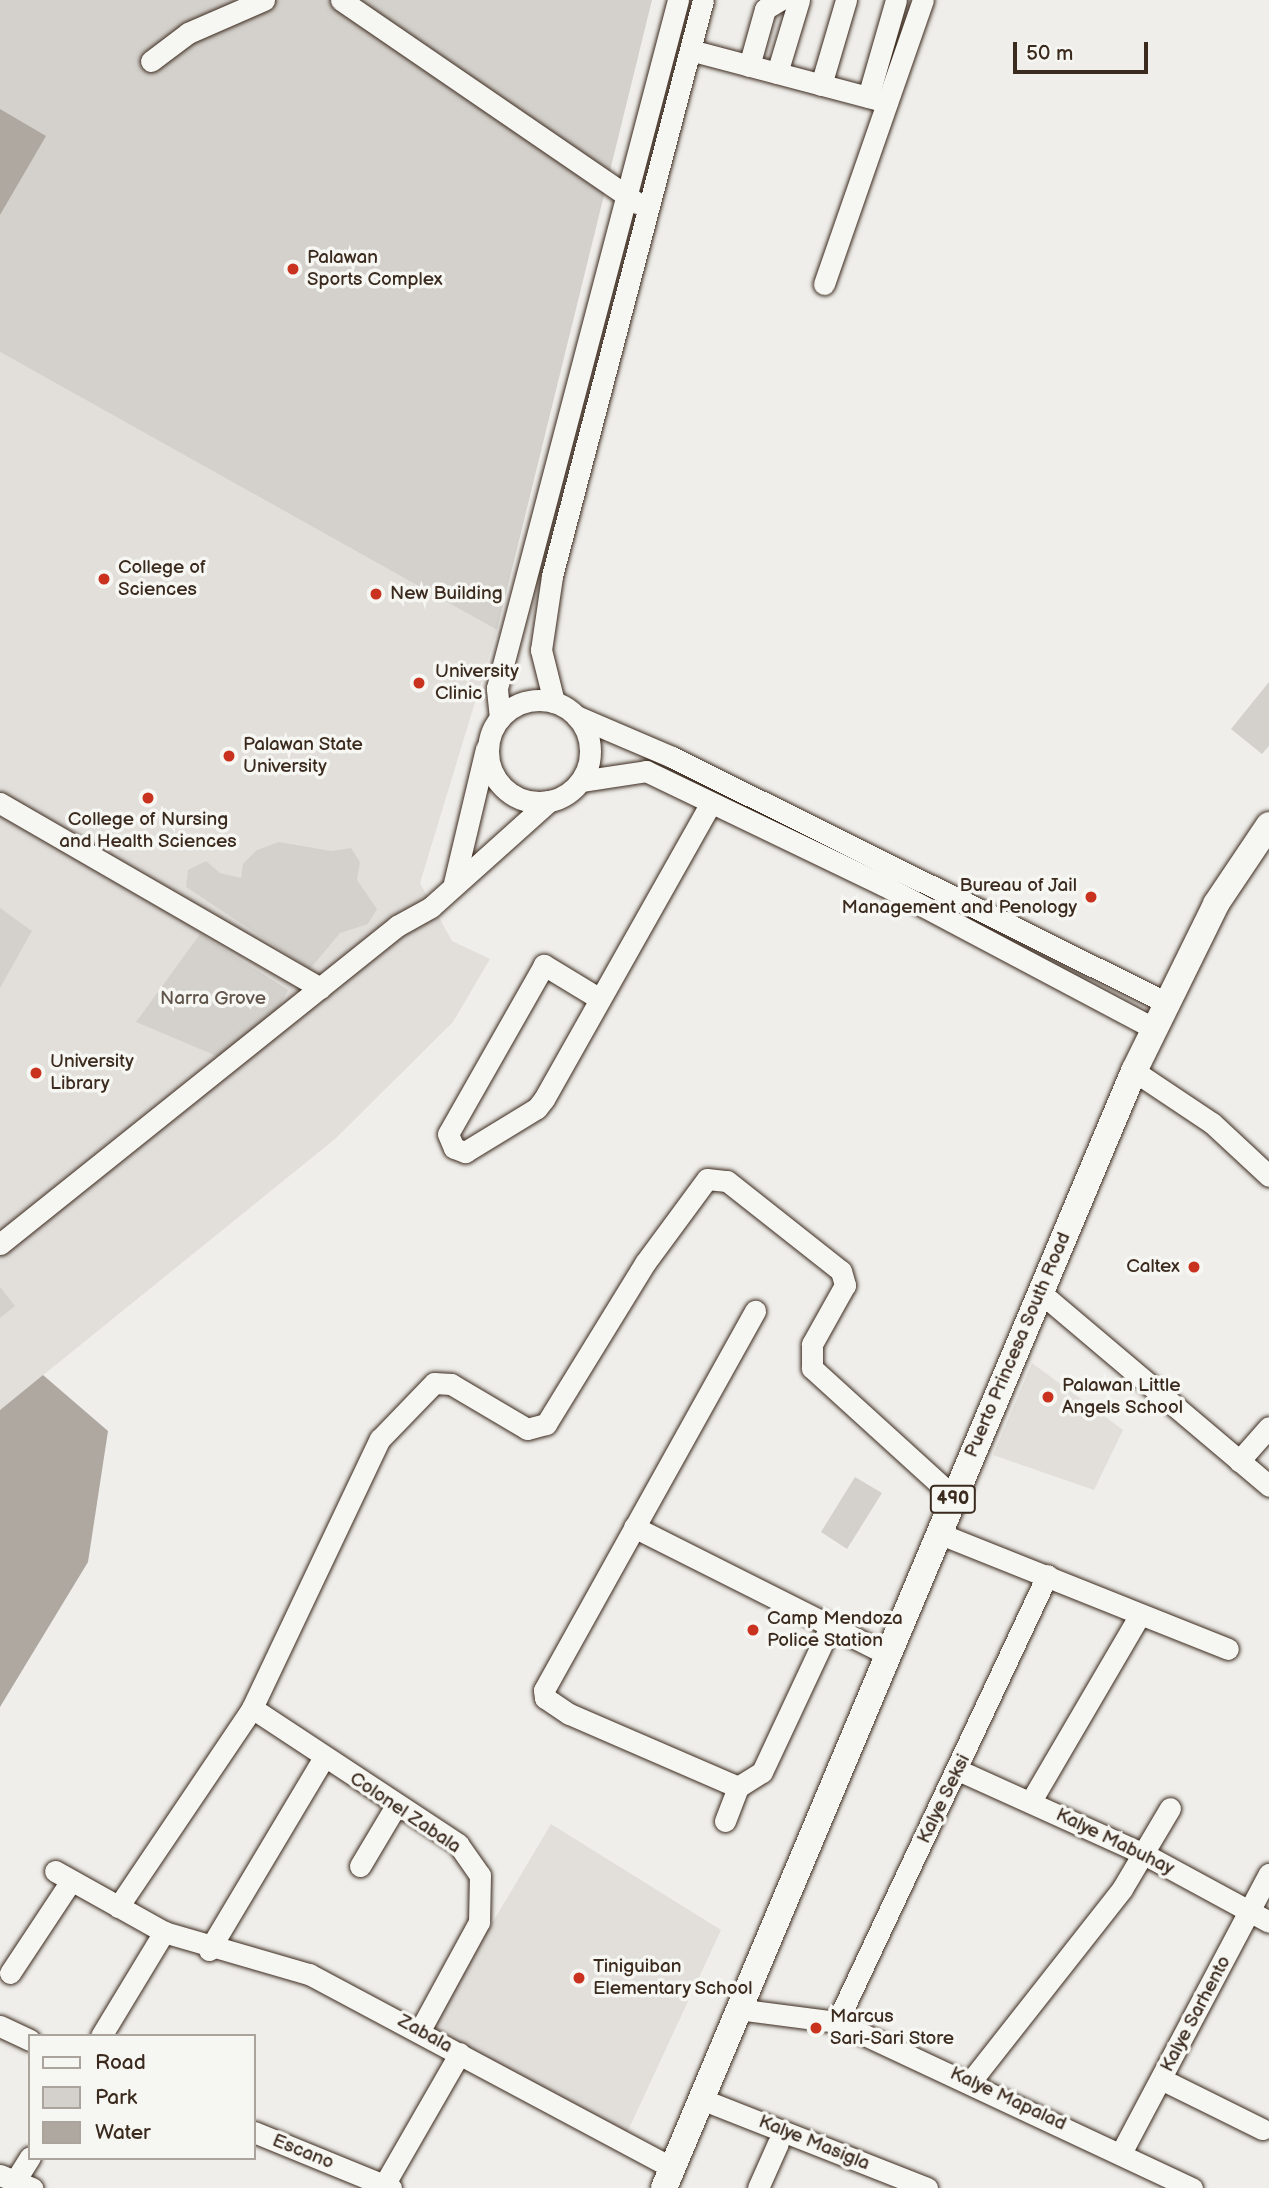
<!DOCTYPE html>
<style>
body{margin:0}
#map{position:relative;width:1269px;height:2188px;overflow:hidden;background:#efeeea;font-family:"Balsamiq Sans",sans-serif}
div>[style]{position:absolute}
.built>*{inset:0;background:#e2dfdb}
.green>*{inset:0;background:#d4d1cc}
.water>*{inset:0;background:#afa8a1}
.roads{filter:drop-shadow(0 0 2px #3b2a1e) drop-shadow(0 0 2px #3b2a1e)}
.minor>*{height:21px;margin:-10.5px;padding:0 10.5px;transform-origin:10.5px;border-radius:10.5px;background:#f6f6f2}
.minor>.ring{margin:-10.5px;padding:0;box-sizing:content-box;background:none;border:21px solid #f6f6f2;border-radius:50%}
.major>*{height:26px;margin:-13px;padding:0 13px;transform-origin:13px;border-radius:13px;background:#f6f6f2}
.dots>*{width:19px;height:19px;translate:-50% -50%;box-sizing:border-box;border:4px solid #f6f6f2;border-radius:50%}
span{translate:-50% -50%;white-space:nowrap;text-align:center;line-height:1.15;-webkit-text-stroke:7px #f6f6f2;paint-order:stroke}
.shield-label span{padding:2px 5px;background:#f6f6f2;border:2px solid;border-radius:5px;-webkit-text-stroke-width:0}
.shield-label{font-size:18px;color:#3b2a1e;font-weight:700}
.poi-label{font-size:19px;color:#3b2a1e}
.left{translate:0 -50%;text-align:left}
.right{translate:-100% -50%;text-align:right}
.park-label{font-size:19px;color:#61544a}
.street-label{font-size:19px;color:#3b2a1e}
.legend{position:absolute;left:28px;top:2034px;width:228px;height:126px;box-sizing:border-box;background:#f6f6f2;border:2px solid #aba49d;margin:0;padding:9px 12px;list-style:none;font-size:21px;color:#3b2a1e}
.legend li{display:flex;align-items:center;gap:14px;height:35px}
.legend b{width:35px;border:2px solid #aba49d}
.scale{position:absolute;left:1013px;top:42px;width:135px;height:32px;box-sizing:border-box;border:4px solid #3b2a1e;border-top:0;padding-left:9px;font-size:21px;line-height:24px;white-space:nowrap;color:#3b2a1e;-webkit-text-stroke:5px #f6f6f2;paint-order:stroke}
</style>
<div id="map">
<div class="built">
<i style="clip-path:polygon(0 352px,497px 630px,420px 883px,452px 941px,490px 959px,453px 1022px,335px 1139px,0 1410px)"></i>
<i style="clip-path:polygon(1032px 1363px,1123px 1430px,1094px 1490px,993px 1455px)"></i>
<i style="clip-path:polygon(551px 1824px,721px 1930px,626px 2135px,431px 2026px)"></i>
</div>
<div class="green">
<i style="clip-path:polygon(0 0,652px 0,497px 630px,0 352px)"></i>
<i style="clip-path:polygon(1269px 682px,1269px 746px,1262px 754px,1231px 729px)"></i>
<i style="clip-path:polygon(279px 842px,331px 851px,351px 848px,360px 862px,357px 880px,377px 909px,368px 924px,340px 933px,310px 969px,186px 887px,188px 870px,206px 861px,220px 873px,241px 878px,243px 864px,257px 850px)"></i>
<i style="clip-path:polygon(0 908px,32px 931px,0 988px)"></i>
<i style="clip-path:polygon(200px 934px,288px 990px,278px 1009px,219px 1057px,136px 1022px)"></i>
<i style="clip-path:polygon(0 1287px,15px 1306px,0 1318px)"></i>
<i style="clip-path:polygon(855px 1477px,882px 1493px,847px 1549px,821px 1532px)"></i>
</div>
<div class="water">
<i style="clip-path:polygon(0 109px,46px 136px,0 215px)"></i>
<i style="clip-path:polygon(43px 1375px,108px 1431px,88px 1562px,0 1707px,0 1410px)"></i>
</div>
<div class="roads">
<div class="minor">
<i style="left:341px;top:0;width:361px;rotate:34.4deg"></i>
<i style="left:690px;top:50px;width:204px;rotate:14.8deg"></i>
<i style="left:151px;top:61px;width:46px;rotate:-37.1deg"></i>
<i style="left:188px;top:33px;width:83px;rotate:-23.5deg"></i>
<i style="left:749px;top:66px;width:59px;rotate:-74.3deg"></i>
<i style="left:765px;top:9px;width:17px;rotate:-31deg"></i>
<i style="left:777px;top:73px;width:76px;rotate:-73.2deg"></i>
<i style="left:821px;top:85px;width:89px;rotate:-73.6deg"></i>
<i style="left:868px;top:97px;width:101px;rotate:-73.9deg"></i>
<i style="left:824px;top:284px;width:301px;rotate:-70.8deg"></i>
<i class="ring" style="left:488px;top:700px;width:81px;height:81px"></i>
<i style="left:554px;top:702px;width:54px;rotate:-104deg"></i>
<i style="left:541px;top:650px;width:75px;rotate:-81.5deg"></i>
<i style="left:552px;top:576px;width:595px;rotate:-75.31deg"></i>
<i style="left:576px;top:716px;width:104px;rotate:23.1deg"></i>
<i style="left:672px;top:757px;width:551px;rotate:26.43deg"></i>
<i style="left:500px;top:718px;width:30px;rotate:-96deg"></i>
<i style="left:497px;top:688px;width:711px;rotate:-75.26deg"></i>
<i style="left:581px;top:781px;width:66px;rotate:-8.7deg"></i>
<i style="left:646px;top:771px;width:263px;rotate:25.7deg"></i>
<i style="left:883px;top:885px;width:306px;rotate:27.9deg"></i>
<i style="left:0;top:803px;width:370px;rotate:30deg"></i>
<i style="left:454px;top:883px;width:138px;rotate:-76.6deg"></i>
<i style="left:600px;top:999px;width:66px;rotate:-148.7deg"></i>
<i style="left:544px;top:965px;width:194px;rotate:119.6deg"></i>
<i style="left:448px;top:1134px;width:15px;rotate:67deg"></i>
<i style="left:454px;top:1148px;width:12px;rotate:20deg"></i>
<i style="left:465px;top:1152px;width:84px;rotate:-31.4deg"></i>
<i style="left:537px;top:1108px;width:11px;rotate:-52deg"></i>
<i style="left:544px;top:1099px;width:340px;rotate:-60.6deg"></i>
<i style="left:1134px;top:1071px;width:94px;rotate:33.7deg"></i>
<i style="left:1212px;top:1123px;width:78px;rotate:42.9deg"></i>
<i style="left:0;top:1244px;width:509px;rotate:-38.69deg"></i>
<i style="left:397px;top:926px;width:39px;rotate:-29deg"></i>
<i style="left:431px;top:907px;width:159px;rotate:-41.9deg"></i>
<i style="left:1041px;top:1293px;width:299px;rotate:40.2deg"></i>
<i style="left:1239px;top:1461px;width:45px;rotate:-48.6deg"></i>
<i style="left:634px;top:1527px;width:283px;rotate:26.7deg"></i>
<i style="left:938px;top:1533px;width:312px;rotate:21.8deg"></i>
<i style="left:252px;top:1708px;width:247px;rotate:33.4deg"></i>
<i style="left:458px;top:1844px;width:38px;rotate:55deg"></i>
<i style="left:480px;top:1875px;width:47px;rotate:91.2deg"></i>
<i style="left:479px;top:1922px;width:123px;rotate:118.6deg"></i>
<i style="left:958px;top:1770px;width:204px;rotate:24.3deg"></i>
<i style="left:1144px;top:1854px;width:142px;rotate:28.5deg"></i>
<i style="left:738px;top:1787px;width:184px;rotate:-156.6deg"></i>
<i style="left:569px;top:1714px;width:29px;rotate:-146deg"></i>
<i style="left:545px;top:1698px;width:8px;rotate:-97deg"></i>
<i style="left:544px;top:1690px;width:434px;rotate:-60.9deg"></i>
<i style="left:1031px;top:1801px;width:212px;rotate:-59.7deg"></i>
<i style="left:725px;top:1821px;width:36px;rotate:-69deg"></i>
<i style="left:738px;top:1787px;width:28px;rotate:-32deg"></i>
<i style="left:762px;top:1772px;width:162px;rotate:-64.9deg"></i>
<i style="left:360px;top:1866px;width:72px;rotate:-59.2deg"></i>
<i style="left:55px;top:1871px;width:125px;rotate:29.2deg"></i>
<i style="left:164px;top:1932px;width:151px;rotate:16.2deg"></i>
<i style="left:309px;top:1974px;width:412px;rotate:28.1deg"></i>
<i style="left:118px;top:1907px;width:240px;rotate:-56deg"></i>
<i style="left:252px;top:1708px;width:298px;rotate:-64.6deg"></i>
<i style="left:380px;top:1439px;width:78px;rotate:-46deg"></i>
<i style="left:434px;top:1383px;width:17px;rotate:3deg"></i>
<i style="left:451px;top:1384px;width:88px;rotate:30.6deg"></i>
<i style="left:527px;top:1429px;width:20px;rotate:-15deg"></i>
<i style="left:546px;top:1424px;width:189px;rotate:-58.4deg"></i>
<i style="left:645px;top:1263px;width:104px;rotate:-53.6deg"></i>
<i style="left:707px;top:1179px;width:20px;rotate:6deg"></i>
<i style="left:727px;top:1181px;width:145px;rotate:38.3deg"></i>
<i style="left:841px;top:1271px;width:15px;rotate:74deg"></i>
<i style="left:845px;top:1285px;width:68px;rotate:119.2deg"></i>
<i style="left:812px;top:1344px;width:24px;rotate:90deg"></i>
<i style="left:812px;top:1368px;width:192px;rotate:42.3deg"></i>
<i style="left:209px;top:1950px;width:222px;rotate:-59.2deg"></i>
<i style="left:10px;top:1973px;width:110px;rotate:-56.5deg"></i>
<i style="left:737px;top:2009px;width:101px;rotate:7.4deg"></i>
<i style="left:837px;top:2022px;width:392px;rotate:25.1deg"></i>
<i style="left:837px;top:2022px;width:494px;rotate:-64.8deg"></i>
<i style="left:0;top:2026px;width:33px;rotate:25deg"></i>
<i style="left:101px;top:2036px;width:122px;rotate:-58.8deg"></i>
<i style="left:1161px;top:2079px;width:113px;rotate:26.3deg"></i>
<i style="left:971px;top:2081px;width:244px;rotate:-51.8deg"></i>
<i style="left:1122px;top:1889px;width:94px;rotate:-59.3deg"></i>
<i style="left:701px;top:2099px;width:243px;rotate:21.5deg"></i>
<i style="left:254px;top:2132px;width:148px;rotate:22.2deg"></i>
<i style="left:1121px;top:2153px;width:316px;rotate:-62.1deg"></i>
<i style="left:0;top:2175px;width:35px;rotate:22deg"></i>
<i style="left:15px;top:2181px;width:28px;rotate:-58deg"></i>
<i style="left:384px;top:2185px;width:152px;rotate:-60.1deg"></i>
<i style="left:758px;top:2188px;width:49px;rotate:-66deg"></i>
</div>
<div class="major">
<i style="left:664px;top:2188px;width:1212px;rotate:-67.18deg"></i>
<i style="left:1134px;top:1071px;width:186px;rotate:-63.8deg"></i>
<i style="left:1216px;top:904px;width:95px;rotate:-56.1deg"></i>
</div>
</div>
<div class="dots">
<i style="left:293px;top:269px;background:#c8321e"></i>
<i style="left:104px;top:579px;background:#c8321e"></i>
<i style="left:376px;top:594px;background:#c8321e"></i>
<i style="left:419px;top:683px;background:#c8321e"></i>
<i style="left:229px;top:756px;background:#c8321e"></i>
<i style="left:148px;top:798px;background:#c8321e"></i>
<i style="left:1091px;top:897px;background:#c8321e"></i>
<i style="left:36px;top:1073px;background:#c8321e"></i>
<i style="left:1194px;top:1267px;background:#c8321e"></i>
<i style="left:1048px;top:1397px;background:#c8321e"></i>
<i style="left:753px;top:1630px;background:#c8321e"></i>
<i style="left:579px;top:1978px;background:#c8321e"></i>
<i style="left:816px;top:2028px;background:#c8321e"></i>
</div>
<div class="shield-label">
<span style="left:953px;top:1499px">490</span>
</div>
<div class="poi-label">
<span class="left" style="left:307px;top:269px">Palawan<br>Sports Complex</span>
<span class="left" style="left:118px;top:579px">College of<br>Sciences</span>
<span class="left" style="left:390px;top:594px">New Building</span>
<span class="left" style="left:435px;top:683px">University<br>Clinic</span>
<span class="left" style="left:243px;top:756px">Palawan State<br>University</span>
<span style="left:148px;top:831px">College of Nursing<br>and Health Sciences</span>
<span class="right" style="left:1077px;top:897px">Bureau of Jail<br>Management and Penology</span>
<span class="left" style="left:50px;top:1073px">University<br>Library</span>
<span class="right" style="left:1180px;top:1267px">Caltex</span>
<span class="left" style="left:1062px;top:1397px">Palawan Little<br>Angels School</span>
<span class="left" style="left:767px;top:1630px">Camp Mendoza<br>Police Station</span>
<span class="left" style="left:593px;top:1978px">Tiniguiban<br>Elementary School</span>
<span class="left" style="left:830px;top:2028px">Marcus<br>Sari-Sari Store</span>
</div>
<div class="park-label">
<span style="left:213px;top:999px">Narra Grove</span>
</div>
<div class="street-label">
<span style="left:1018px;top:1345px;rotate:-67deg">Puerto Princesa South Road</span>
<span style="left:944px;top:1799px;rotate:-64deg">Kalye Seksi</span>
<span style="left:405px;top:1813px;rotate:34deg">Colonel Zabala</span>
<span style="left:1115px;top:1842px;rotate:26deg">Kalye Mabuhay</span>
<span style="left:1196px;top:2014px;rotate:-62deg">Kalye Sarhento</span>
<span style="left:425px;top:2034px;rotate:29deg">Zabala</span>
<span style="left:1008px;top:2099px;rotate:25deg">Kalye Mapalad</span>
<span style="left:814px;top:2143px;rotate:22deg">Kalye Masigla</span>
<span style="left:303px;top:2152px;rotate:22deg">Escano</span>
</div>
<ul class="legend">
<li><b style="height:9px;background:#f6f6f2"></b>Road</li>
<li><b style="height:19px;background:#d4d1cc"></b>Park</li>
<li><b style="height:19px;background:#afa8a1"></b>Water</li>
</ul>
<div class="scale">50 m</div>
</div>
